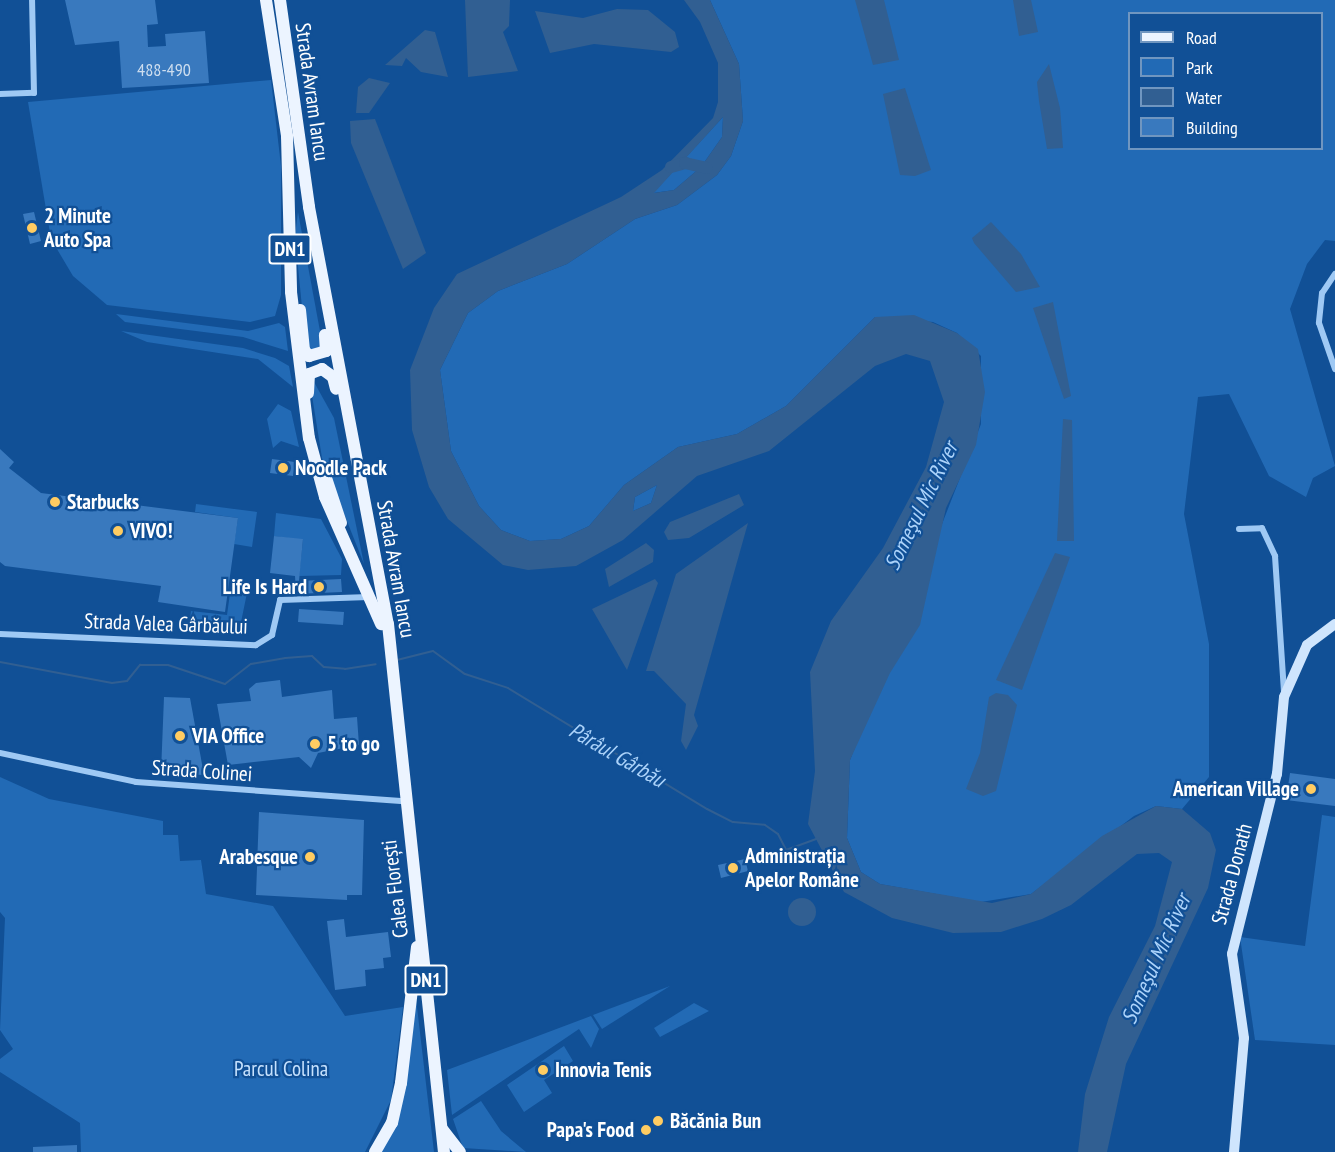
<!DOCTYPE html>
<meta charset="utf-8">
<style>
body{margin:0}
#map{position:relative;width:1335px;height:1152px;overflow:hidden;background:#115096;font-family:"PT Sans Narrow",sans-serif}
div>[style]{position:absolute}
.green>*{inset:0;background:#226ab5}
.water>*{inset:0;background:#315f92}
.round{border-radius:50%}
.stream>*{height:2px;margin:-1px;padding:0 1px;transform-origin:1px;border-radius:1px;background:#315f92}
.river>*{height:12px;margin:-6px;padding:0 6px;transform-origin:6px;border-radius:6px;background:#315f92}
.building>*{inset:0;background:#3979be}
.street>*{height:6px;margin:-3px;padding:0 3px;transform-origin:3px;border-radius:3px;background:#9fc9f4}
.secondary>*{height:10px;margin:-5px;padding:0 5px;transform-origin:5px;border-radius:5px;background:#cfe5fd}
.primary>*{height:12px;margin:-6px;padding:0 6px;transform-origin:6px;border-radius:6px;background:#ecf4ff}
.dots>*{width:16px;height:16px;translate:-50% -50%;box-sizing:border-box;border:3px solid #115096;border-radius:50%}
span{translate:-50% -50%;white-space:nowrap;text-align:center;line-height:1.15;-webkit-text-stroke:4.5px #115096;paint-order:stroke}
.number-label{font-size:18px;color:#cedeef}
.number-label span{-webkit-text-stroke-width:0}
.shield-label span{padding:2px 4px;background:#115096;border:2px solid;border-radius:4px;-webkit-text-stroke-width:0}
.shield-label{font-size:20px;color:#fff;font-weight:700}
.street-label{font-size:21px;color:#fff}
.poi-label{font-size:21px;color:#fff;font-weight:700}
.left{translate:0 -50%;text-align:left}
.right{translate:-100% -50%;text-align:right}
.park-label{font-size:21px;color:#c7e2fe}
.water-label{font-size:22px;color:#acd3fa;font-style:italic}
.legend{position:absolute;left:1128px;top:12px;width:195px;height:138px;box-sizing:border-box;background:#115096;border:2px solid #7096c0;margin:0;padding:8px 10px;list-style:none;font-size:18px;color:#fff}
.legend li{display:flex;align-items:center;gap:12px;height:30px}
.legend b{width:30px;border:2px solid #7096c0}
</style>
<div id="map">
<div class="green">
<i style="clip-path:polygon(evenodd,710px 0,1335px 0,1335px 241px,1325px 240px,1307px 264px,1290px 309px,1335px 466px,1313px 478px,1306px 497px,1269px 476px,1229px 394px,1198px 397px,1184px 514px,1209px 644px,1209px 777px,1182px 809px,1156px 806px,1134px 816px,1031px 894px,981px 902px,880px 884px,861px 872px,847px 838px,850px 760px,981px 424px,981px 356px,957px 333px,933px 322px,875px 317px,786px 406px,737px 434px,678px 447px,624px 485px,589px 526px,561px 539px,530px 541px,501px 530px,479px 506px,451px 451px,440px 370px,468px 313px,498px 291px,567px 264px,635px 219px,677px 205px,717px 175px,731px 156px,743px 121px,739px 64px,710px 0,1130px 14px,1322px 14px,1322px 148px,1130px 148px,1130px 14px)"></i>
<i style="clip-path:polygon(271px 80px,281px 166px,281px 295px,275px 316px,250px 322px,107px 305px,73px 276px,51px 239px,28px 102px)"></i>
<i style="clip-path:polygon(723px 117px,722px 137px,701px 167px,674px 190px,653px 193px)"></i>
<i style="clip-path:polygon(298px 212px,322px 342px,321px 352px,306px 348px,295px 236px)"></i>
<i style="clip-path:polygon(116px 314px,248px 331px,279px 323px,285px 327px,288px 351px,243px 337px,125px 322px)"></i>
<i style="clip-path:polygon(121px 331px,243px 348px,275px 358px,289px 366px,293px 387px,258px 359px,147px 342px)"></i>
<i style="clip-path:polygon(314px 382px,334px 418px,364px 564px,322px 458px,310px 383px)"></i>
<i style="clip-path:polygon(278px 404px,291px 411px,299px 447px,281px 441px,273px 448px,267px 419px)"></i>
<i style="clip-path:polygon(657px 485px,651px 503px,633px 511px,635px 497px)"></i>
<i style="clip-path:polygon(196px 504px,257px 512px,252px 547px,234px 544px,238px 518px,195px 512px)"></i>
<i style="clip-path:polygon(276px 513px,321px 519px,342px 559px,341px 575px,299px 576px,303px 540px,274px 536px)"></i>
<i style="clip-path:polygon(231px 586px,247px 593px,240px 627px,230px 632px,189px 627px,191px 611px,227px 615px)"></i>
<i style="clip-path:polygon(0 777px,49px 799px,163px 821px,163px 835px,178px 835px,180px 861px,201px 860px,206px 894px,273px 906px,345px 1016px,403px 1007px,391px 1100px,365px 1152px,81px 1152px,80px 1123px,0 1072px,0 1059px,13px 1049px,0 1030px,5px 918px,0 912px)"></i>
<i style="clip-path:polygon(1322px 815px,1335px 817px,1335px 1045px,1255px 1040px,1240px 937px,1305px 946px)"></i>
<i style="clip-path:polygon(670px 986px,602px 1029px,593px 1015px)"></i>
<i style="clip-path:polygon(415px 990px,434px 1152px,378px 1152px,387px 1136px)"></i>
<i style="clip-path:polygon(694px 1003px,709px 1011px,660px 1037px,654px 1028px)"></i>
<i style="clip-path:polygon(591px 1016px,599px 1029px,591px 1048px,579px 1029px,452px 1115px,447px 1070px)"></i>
<i style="clip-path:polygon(564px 1046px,573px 1061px,544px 1080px,552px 1093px,524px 1112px,507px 1085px)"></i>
<i style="clip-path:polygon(481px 1101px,501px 1131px,526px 1152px,463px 1148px,453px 1119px)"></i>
</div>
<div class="water">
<i style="clip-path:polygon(465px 0,510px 0,509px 26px,503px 32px,518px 71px,468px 77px)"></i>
<i style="clip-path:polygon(evenodd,684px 0,710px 0,739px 64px,743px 121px,731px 156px,717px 175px,677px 205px,635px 219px,567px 264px,498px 291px,468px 313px,440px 370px,451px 451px,479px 506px,501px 530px,530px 541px,561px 539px,589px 526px,624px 485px,678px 447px,737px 434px,786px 406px,875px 317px,914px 315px,957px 333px,978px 349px,985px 392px,976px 445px,946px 508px,920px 625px,890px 673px,850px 760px,847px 838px,861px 872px,880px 884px,992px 903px,1031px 894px,1102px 836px,1156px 806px,1182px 809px,1210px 833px,1216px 850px,1208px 888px,1126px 1064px,1107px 1152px,1078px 1152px,1085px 1094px,1109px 1017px,1155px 926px,1172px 862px,1159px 853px,1137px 854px,1071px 905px,1042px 919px,1001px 932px,953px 933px,892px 918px,844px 892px,808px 824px,815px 771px,810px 672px,831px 621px,883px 548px,926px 467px,944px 402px,930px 361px,906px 354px,875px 366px,769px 451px,697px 476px,623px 540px,576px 566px,528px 570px,503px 565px,448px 519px,429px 487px,412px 430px,410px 370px,434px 308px,457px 274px,621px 197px,662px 170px,713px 118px,718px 102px,718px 63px,700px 22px,684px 0,723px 117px,722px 137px,701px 167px,674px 190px,654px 193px,723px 117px,684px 0,657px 485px,651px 503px,633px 511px,635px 497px,657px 485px)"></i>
<i style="clip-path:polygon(855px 0,884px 0,899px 60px,873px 65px)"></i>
<i style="clip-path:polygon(1013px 0,1031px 0,1038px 32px,1019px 36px)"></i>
<i style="clip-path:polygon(617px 9px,648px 10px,675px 32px,679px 47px,671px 52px,594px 44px,550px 53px,535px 11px,583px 18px)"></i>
<i style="clip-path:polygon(425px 30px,435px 32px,448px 77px,421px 72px,406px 58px,402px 66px,385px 65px)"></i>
<i style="clip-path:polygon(1049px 64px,1060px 108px,1063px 148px,1047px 149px,1039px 101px,1037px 82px)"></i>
<i style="clip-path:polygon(369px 78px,390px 83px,369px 113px,356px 113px,358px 87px)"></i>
<i style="clip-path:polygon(905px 88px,931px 170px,915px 176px,900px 175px,883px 94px)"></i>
<i style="clip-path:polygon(375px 119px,426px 253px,403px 269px,351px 143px,350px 121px)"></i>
<i style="clip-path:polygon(991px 222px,1021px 254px,1040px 287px,1016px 292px,974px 243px,972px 238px)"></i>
<i style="clip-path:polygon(1053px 302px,1071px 396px,1064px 399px,1033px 308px)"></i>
<i style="clip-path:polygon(1063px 419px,1072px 420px,1074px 541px,1057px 541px)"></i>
<i style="clip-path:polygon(739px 494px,744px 505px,689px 538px,668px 540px,664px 532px,670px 522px)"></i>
<i style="clip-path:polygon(748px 523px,694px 715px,698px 726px,686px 750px,681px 741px,686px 704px,654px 671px,646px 671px,676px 574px)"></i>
<i style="clip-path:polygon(646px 543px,654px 550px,653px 562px,609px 587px,605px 569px)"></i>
<i style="clip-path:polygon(1055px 553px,1070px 557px,1022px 690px,996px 680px)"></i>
<i style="clip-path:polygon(655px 579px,658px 583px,627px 670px,592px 609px)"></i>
<i style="clip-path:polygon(996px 693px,1008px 695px,1017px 705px,996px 791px,983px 796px,966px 789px,980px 753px,989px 697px)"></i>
<i class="round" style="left:788px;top:898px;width:28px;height:28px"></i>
</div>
<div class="stream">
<i style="left:397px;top:660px;width:37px;rotate:-14deg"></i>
<i style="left:433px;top:651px;width:39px;rotate:36deg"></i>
<i style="left:465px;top:674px;width:45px;rotate:18deg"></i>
<i style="left:508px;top:688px;width:233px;rotate:31.3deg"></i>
<i style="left:707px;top:809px;width:29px;rotate:27deg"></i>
<i style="left:733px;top:822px;width:32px;rotate:5deg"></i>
<i style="left:765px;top:825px;width:16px;rotate:35deg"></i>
<i style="left:778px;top:834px;width:18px;rotate:63deg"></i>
<i style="left:786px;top:850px;width:35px;rotate:-20deg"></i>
<i style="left:0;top:662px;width:114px;rotate:10.6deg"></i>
<i style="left:112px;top:683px;width:15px;rotate:-8deg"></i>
<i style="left:127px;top:681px;width:21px;rotate:-51deg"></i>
<i style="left:140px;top:665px;width:28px"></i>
<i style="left:168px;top:665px;width:60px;rotate:18.4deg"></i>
<i style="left:225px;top:684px;width:33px;rotate:-38deg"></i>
<i style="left:251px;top:664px;width:35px;rotate:-10deg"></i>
<i style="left:285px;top:658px;width:27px;rotate:-4deg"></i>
<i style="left:312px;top:656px;width:16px;rotate:43deg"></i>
<i style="left:324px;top:667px;width:21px;rotate:5deg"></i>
<i style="left:345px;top:669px;width:31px;rotate:-9deg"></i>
</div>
<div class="river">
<i style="left:671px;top:167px;width:15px;rotate:-16deg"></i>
<i style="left:685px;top:163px;width:22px;rotate:13deg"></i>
</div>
<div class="building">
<i style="clip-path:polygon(65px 0,155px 0,158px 24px,147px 25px,148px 47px,166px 46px,165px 34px,205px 31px,209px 83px,122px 88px,119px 41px,75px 45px)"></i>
<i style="clip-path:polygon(34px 212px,41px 241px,30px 244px,23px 214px)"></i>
<i style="clip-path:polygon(0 449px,14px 462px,9px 468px,41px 493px,238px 518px,225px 612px,158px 602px,161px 586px,5px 566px,0 562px)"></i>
<i style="clip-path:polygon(272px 459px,295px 462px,293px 476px,270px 473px)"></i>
<i style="clip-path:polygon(274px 536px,303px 539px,299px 581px,341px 579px,342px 592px,296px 594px,295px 576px,270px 573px)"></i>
<i style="clip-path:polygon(299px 609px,344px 612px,343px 625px,298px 622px)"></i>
<i style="clip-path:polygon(280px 680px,282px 697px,332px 690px,334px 719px,357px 717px,359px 745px,318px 753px,311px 768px,299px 757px,228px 765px,217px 704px,251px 701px,249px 689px,256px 683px)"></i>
<i style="clip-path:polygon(164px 697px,190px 698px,204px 775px,161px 773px)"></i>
<i style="clip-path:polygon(1290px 773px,1335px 779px,1335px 806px,1286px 800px)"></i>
<i style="clip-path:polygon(259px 812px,364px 820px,362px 895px,347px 895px,347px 900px,256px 895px)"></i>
<i style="clip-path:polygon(745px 859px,748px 871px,721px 878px,718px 865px)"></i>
<i style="clip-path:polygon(344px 919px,346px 937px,388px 932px,391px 957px,383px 958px,384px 968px,365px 970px,366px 986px,335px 990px,327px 921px)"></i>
<i style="clip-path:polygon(77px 1145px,77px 1152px,33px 1152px,33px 1147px)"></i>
</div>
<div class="street">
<i style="left:0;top:94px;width:34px;rotate:-2deg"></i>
<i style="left:34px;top:93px;width:93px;rotate:-91.2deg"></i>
<i style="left:1335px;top:274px;width:23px;rotate:124deg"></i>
<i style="left:1322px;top:293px;width:30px;rotate:96deg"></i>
<i style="left:1319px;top:323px;width:49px;rotate:70.8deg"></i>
<i style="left:1239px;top:529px;width:23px;rotate:-2deg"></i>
<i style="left:1262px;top:528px;width:31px;rotate:65deg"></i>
<i style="left:1275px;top:556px;width:135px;rotate:86.2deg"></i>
<i style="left:0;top:634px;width:256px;rotate:2.5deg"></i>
<i style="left:256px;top:645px;width:19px;rotate:-32deg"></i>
<i style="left:272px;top:635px;width:36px;rotate:-77deg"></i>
<i style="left:280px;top:600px;width:89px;rotate:-1.9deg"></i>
<i style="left:0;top:753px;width:139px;rotate:12deg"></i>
<i style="left:136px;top:782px;width:269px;rotate:4.1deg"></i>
</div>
<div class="secondary">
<i style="left:1234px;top:1152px;width:114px;rotate:-85deg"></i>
<i style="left:1244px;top:1038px;width:85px;rotate:-98.1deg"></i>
<i style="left:1232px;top:954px;width:186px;rotate:-76deg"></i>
<i style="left:1277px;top:774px;width:77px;rotate:-84.8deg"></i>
<i style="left:1284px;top:697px;width:57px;rotate:-66.1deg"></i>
<i style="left:1307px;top:645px;width:35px;rotate:-37deg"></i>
</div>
<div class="primary">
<i style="left:266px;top:0;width:138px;rotate:81.2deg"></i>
<i style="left:287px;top:136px;width:156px;rotate:88.5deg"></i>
<i style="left:291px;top:292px;width:147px;rotate:83deg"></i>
<i style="left:309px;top:438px;width:61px;rotate:74.8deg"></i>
<i style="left:325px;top:497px;width:139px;rotate:66.2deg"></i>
<i style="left:280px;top:0;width:209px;rotate:82deg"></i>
<i style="left:309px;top:207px;width:424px;rotate:79.3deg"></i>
<i style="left:388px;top:624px;width:531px;rotate:83.95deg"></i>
<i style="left:300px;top:310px;width:40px;rotate:84.3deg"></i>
<i style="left:304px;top:350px;width:8px;rotate:50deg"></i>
<i style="left:309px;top:356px;width:18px;rotate:-16deg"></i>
<i style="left:326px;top:351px;width:16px;rotate:-94deg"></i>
<i style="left:308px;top:393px;width:19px;rotate:-87deg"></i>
<i style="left:309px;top:374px;width:14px;rotate:-21deg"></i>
<i style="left:322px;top:369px;width:14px;rotate:36deg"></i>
<i style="left:333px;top:377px;width:12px;rotate:76deg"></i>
<i style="left:322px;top:466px;width:60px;rotate:71.6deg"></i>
<i style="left:442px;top:1129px;width:29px;rotate:52deg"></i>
<i style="left:375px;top:1152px;width:34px;rotate:-60deg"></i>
<i style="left:392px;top:1123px;width:41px;rotate:-77.3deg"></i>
<i style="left:401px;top:1083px;width:137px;rotate:-83.3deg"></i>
</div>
<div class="dots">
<i style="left:32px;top:228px;background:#ffcc62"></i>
<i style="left:283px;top:468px;background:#ffcc62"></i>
<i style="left:55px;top:502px;background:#ffcc62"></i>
<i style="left:118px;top:531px;background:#ffcc62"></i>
<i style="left:319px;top:587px;background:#ffcc62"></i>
<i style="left:180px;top:736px;background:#ffcc62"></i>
<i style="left:315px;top:744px;background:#ffcc62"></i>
<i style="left:1311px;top:789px;background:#ffcc62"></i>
<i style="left:310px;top:857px;background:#ffcc62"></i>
<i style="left:733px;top:868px;background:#ffcc62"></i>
<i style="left:543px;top:1070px;background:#ffcc62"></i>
<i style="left:658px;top:1121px;background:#ffcc62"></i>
<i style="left:646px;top:1130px;background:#ffcc62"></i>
</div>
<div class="number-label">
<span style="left:164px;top:70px">488-490</span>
</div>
<div class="shield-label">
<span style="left:290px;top:249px">DN1</span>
<span style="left:426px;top:980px">DN1</span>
</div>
<div class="street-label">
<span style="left:312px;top:92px;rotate:82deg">Strada Avram Iancu</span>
<span style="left:396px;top:569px;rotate:80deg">Strada Avram Iancu</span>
<span style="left:166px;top:624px;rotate:2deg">Strada Valea Gârbăului</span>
<span style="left:202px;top:771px;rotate:4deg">Strada Colinei</span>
<span style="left:1232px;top:874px;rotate:-75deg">Strada Donath</span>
<span style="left:395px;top:889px;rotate:-97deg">Calea Florești</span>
</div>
<div class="poi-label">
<span class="left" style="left:44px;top:228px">2 Minute<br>Auto Spa</span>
<span class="left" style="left:295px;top:468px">Noodle Pack</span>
<span class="left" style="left:67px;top:502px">Starbucks</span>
<span class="left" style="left:130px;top:531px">VIVO!</span>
<span class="right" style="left:307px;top:587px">Life Is Hard</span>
<span class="left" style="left:192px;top:736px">VIA Office</span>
<span class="left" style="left:327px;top:744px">5 to go</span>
<span class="right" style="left:1299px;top:789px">American Village</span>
<span class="left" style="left:745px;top:868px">Administrația<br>Apelor Române</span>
<span class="right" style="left:298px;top:857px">Arabesque</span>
<span class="left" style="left:555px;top:1070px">Innovia Tenis</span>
<span class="left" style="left:670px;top:1121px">Băcănia Bun</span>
<span class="right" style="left:634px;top:1130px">Papa's Food</span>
</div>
<div class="park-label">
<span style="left:281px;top:1069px">Parcul Colina</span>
</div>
<div class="water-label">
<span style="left:921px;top:506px;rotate:-64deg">Someşul Mic River</span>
<span style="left:617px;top:755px;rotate:30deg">Pârâul Gârbău</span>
<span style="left:1156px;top:959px;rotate:-66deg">Someşul Mic River</span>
</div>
<ul class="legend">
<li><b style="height:8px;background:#ecf4ff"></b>Road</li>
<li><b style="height:16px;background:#226ab5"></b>Park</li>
<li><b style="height:16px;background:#315f92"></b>Water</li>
<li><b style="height:16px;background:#3979be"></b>Building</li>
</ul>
</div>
